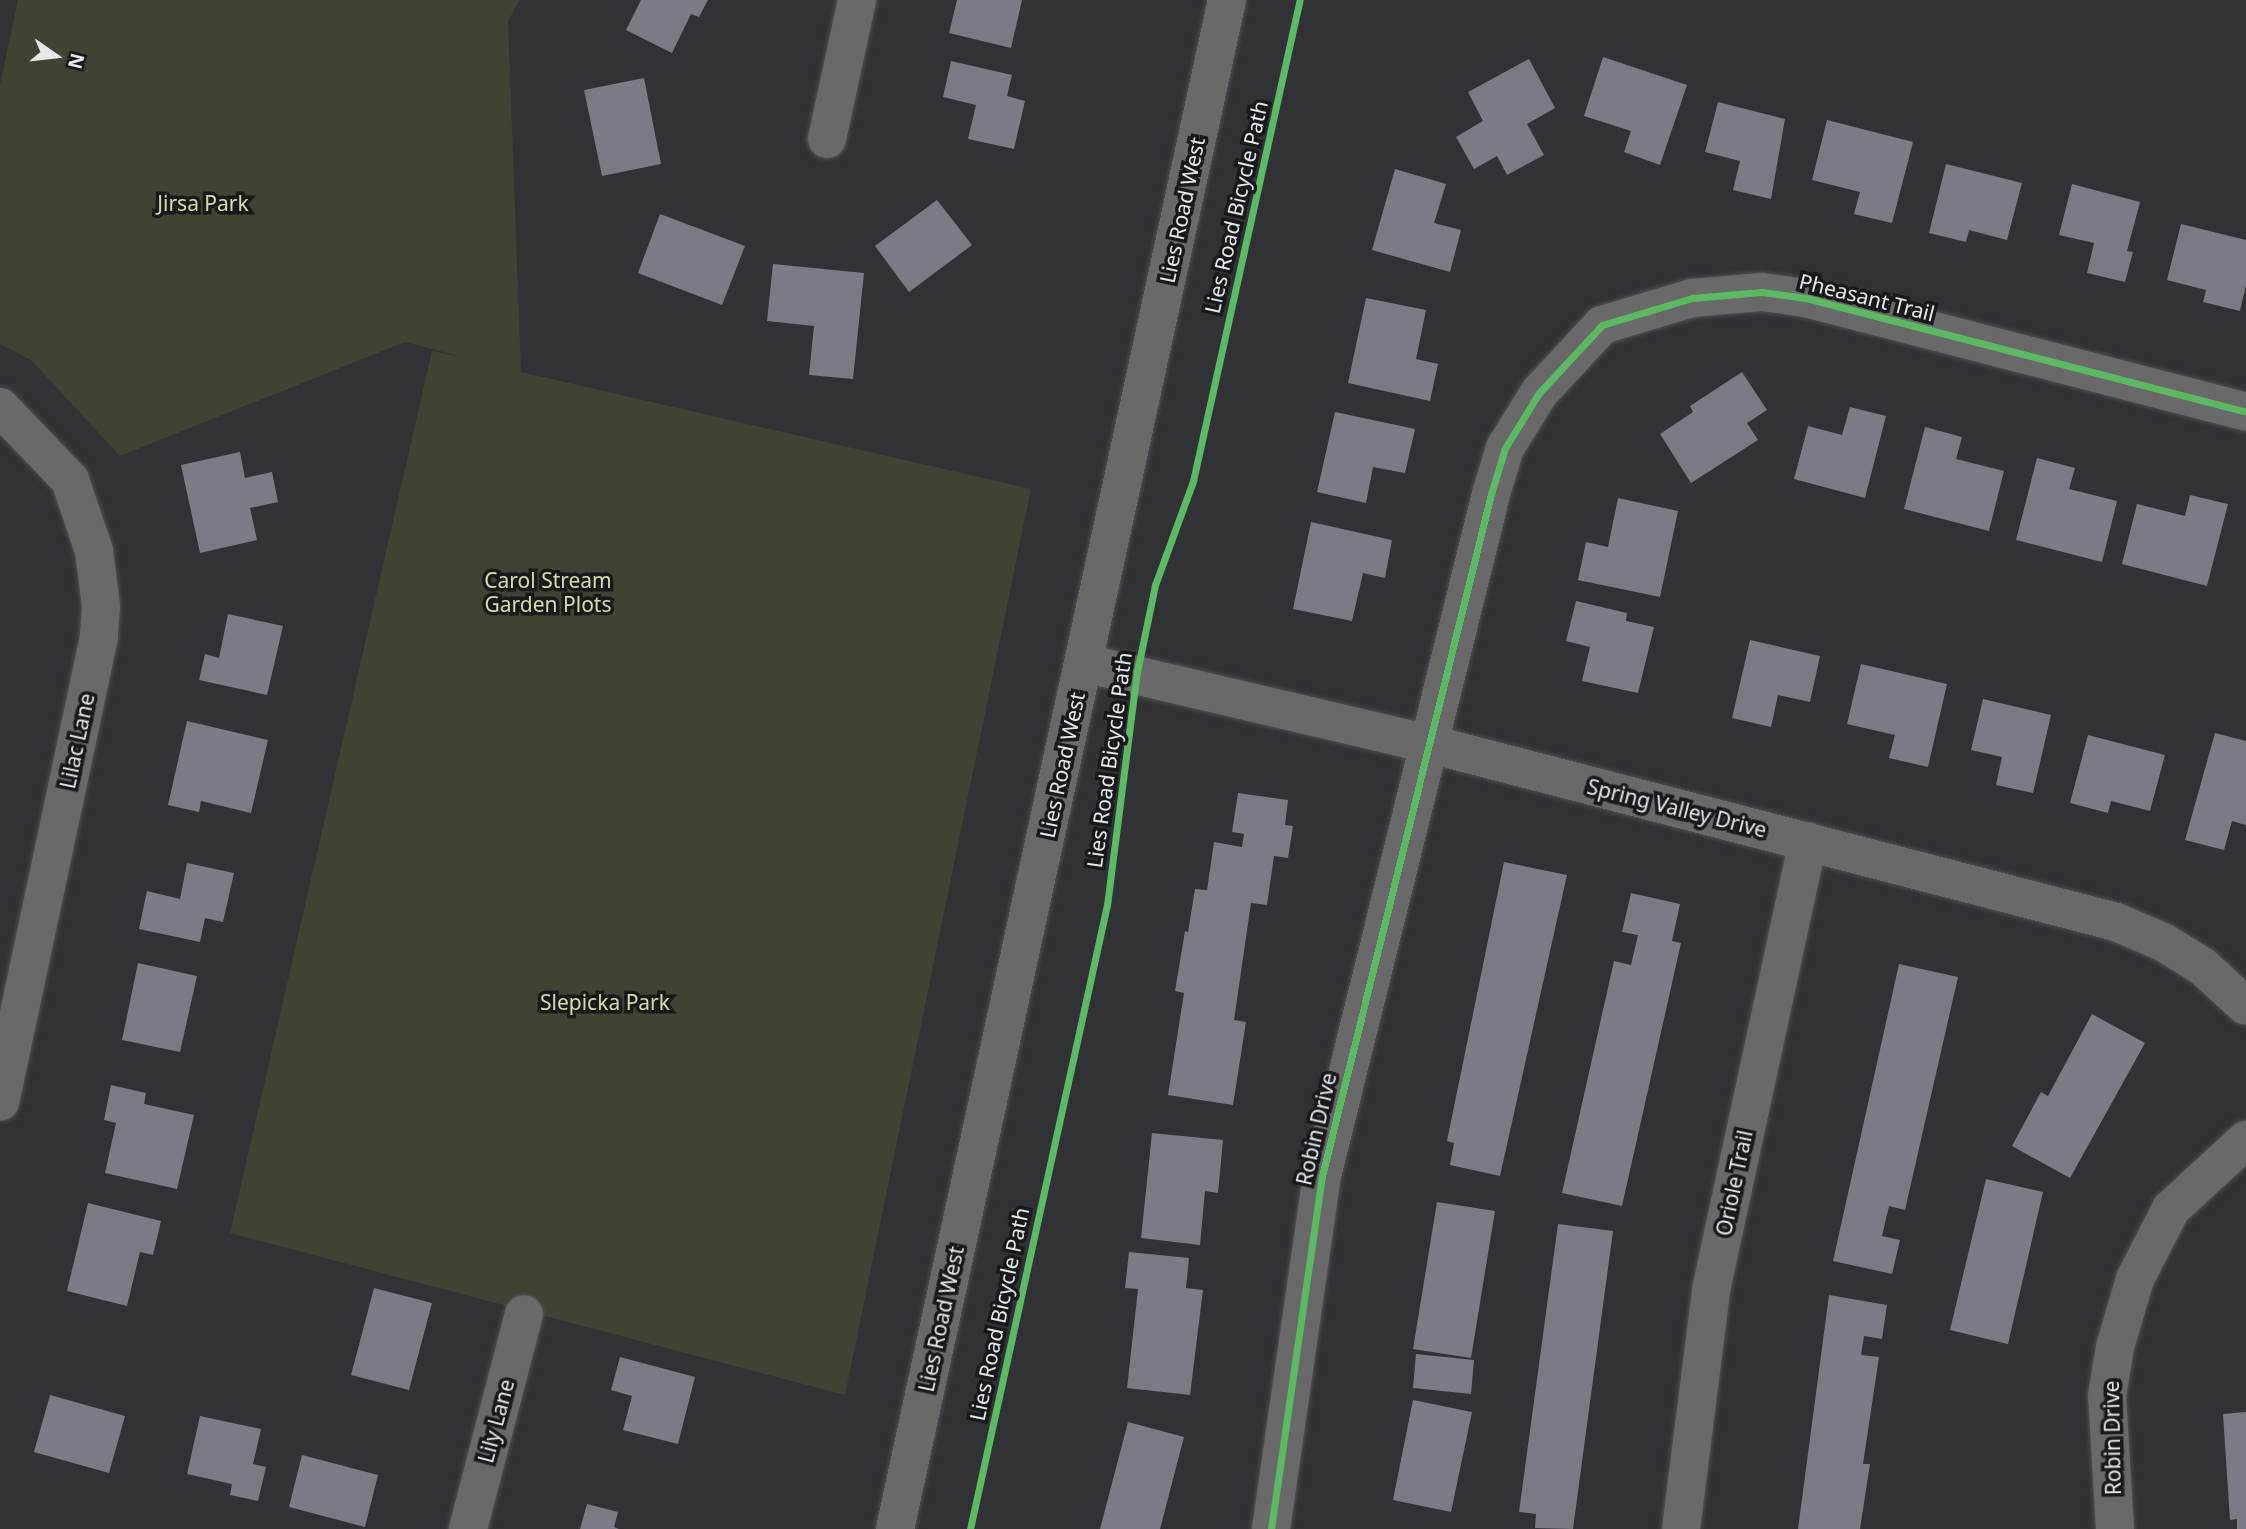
<!DOCTYPE html>
<style>
body{margin:0}
#map{position:relative;width:2246px;height:1529px;overflow:hidden;background:#303236;font-family:"Noto Sans",sans-serif}
div>[style]{position:absolute}
.green>*{inset:0;background:#3e4332}
.building>*{inset:0;background:#797c84}
.roads{filter:drop-shadow(0 0 2px #4e4f52) drop-shadow(0 0 2px #4e4f52)}
.minor>*{height:38px;margin:-19px;padding:0 19px;transform-origin:19px;border-radius:19px;background:#6a696a}
.cycleway>*{height:7px;margin:-3.5px;padding:0 3.5px;transform-origin:3.5px;border-radius:3.5px;background:#5cba63}
span{translate:-50% -50%;white-space:nowrap;text-align:center;line-height:1.15;-webkit-text-stroke:7px #18191c;paint-order:stroke}
.park-label{font-size:21px;color:#cfe0a6}
.street-label{font-size:21px;color:#e6e8ec}
.north{position:absolute;left:21px;top:21px;width:70px;height:70px;-webkit-text-stroke:5px #18191c;paint-order:stroke;rotate:104deg;font-size:19px;font-weight:700;line-height:28px;text-align:center;color:#e6e8ec}
.north::after{content:'';display:block;margin:auto;width:24px;height:32px;background:#e6e8ec;clip-path:polygon(50% 0,100% 100%,50% 72%,0 100%)}
</style>
<div id="map">
<div class="green">
<i style="clip-path:polygon(18px 0,520px 0,508px 21px,521px 372px,1031px 489px,845px 1395px,230px 1233px,432px 351px,467px 358px,405px 342px,120px 456px,31px 360px,0 344px,0 84px)"></i>
</div>
<div class="building">
<i style="clip-path:polygon(641px 0,708px 0,699px 17px,691px 14px,672px 53px,626px 30px)"></i>
<i style="clip-path:polygon(957px 0,1022px 0,1011px 48px,949px 33px)"></i>
<i style="clip-path:polygon(1603px 57px,1687px 85px,1660px 165px,1624px 152px,1631px 131px,1584px 116px)"></i>
<i style="clip-path:polygon(1529px 59px,1555px 108px,1527px 124px,1544px 155px,1507px 175px,1497px 156px,1474px 169px,1456px 137px,1483px 121px,1468px 92px)"></i>
<i style="clip-path:polygon(951px 61px,1012px 75px,1007px 96px,1025px 101px,1014px 149px,968px 139px,976px 105px,943px 97px)"></i>
<i style="clip-path:polygon(644px 78px,661px 164px,602px 176px,584px 90px)"></i>
<i style="clip-path:polygon(1718px 102px,1785px 119px,1771px 199px,1733px 190px,1740px 161px,1705px 152px)"></i>
<i style="clip-path:polygon(1827px 120px,1913px 142px,1892px 223px,1854px 214px,1860px 192px,1812px 180px)"></i>
<i style="clip-path:polygon(1946px 164px,2022px 183px,2007px 240px,1969px 230px,1966px 242px,1929px 233px)"></i>
<i style="clip-path:polygon(1395px 169px,1446px 184px,1434px 223px,1461px 230px,1450px 272px,1372px 250px)"></i>
<i style="clip-path:polygon(2072px 184px,2140px 202px,2127px 251px,2133px 252px,2125px 282px,2087px 273px,2094px 243px,2059px 235px)"></i>
<i style="clip-path:polygon(937px 200px,972px 245px,909px 292px,875px 246px)"></i>
<i style="clip-path:polygon(660px 214px,745px 246px,722px 305px,638px 273px)"></i>
<i style="clip-path:polygon(2181px 224px,2246px 240px,2246px 285px,2240px 311px,2203px 302px,2206px 290px,2167px 280px)"></i>
<i style="clip-path:polygon(773px 264px,864px 273px,853px 379px,809px 375px,814px 326px,767px 321px)"></i>
<i style="clip-path:polygon(1366px 298px,1426px 310px,1416px 359px,1438px 364px,1430px 401px,1348px 383px)"></i>
<i style="clip-path:polygon(1742px 372px,1767px 410px,1747px 423px,1758px 440px,1691px 483px,1660px 434px,1693px 412px,1690px 406px)"></i>
<i style="clip-path:polygon(1850px 407px,1886px 416px,1865px 498px,1794px 479px,1808px 426px,1842px 435px)"></i>
<i style="clip-path:polygon(1335px 412px,1415px 429px,1405px 473px,1373px 467px,1366px 503px,1317px 492px)"></i>
<i style="clip-path:polygon(1925px 427px,1962px 437px,1956px 459px,2004px 471px,1989px 531px,1904px 509px)"></i>
<i style="clip-path:polygon(240px 452px,245px 478px,272px 472px,278px 502px,250px 508px,257px 540px,200px 553px,181px 465px)"></i>
<i style="clip-path:polygon(2037px 458px,2075px 468px,2069px 489px,2117px 501px,2102px 562px,2016px 540px)"></i>
<i style="clip-path:polygon(2190px 495px,2228px 504px,2207px 586px,2122px 564px,2137px 504px,2185px 516px)"></i>
<i style="clip-path:polygon(1618px 498px,1678px 511px,1660px 597px,1578px 580px,1586px 542px,1608px 547px)"></i>
<i style="clip-path:polygon(1311px 522px,1392px 540px,1385px 578px,1363px 573px,1352px 621px,1293px 609px)"></i>
<i style="clip-path:polygon(1576px 601px,1627px 613px,1626px 621px,1654px 627px,1638px 693px,1582px 681px,1590px 647px,1566px 641px)"></i>
<i style="clip-path:polygon(228px 614px,283px 626px,267px 695px,199px 680px,205px 654px,219px 658px)"></i>
<i style="clip-path:polygon(1750px 640px,1820px 656px,1810px 702px,1778px 695px,1771px 727px,1732px 718px)"></i>
<i style="clip-path:polygon(1861px 664px,1947px 684px,1928px 767px,1889px 758px,1895px 735px,1847px 724px)"></i>
<i style="clip-path:polygon(1983px 699px,2051px 715px,2033px 793px,1996px 785px,2002px 757px,1971px 750px)"></i>
<i style="clip-path:polygon(187px 721px,268px 740px,251px 813px,201px 801px,199px 812px,168px 805px)"></i>
<i style="clip-path:polygon(2215px 733px,2246px 741px,2246px 825px,2232px 821px,2224px 850px,2185px 840px)"></i>
<i style="clip-path:polygon(2088px 735px,2165px 755px,2150px 811px,2111px 801px,2108px 813px,2070px 803px)"></i>
<i style="clip-path:polygon(1238px 793px,1288px 800px,1285px 825px,1293px 826px,1288px 858px,1274px 856px,1267px 905px,1251px 903px,1234px 1020px,1246px 1022px,1233px 1105px,1168px 1095px,1184px 993px,1175px 991px,1185px 931px,1188px 932px,1195px 889px,1207px 890px,1214px 842px,1242px 847px,1244px 834px,1232px 832px)"></i>
<i style="clip-path:polygon(1504px 862px,1567px 875px,1500px 1176px,1450px 1165px,1454px 1143px,1447px 1141px)"></i>
<i style="clip-path:polygon(187px 863px,234px 873px,223px 922px,205px 918px,200px 942px,139px 929px,147px 891px,180px 899px)"></i>
<i style="clip-path:polygon(1631px 893px,1680px 904px,1672px 941px,1681px 943px,1622px 1206px,1562px 1193px,1614px 961px,1631px 965px,1638px 935px,1622px 932px)"></i>
<i style="clip-path:polygon(138px 963px,197px 976px,180px 1052px,122px 1040px)"></i>
<i style="clip-path:polygon(1899px 964px,1958px 977px,1905px 1210px,1889px 1206px,1882px 1236px,1900px 1240px,1892px 1274px,1833px 1261px)"></i>
<i style="clip-path:polygon(2092px 1014px,2145px 1043px,2070px 1178px,2012px 1146px,2041px 1092px,2048px 1096px)"></i>
<i style="clip-path:polygon(111px 1085px,146px 1093px,144px 1104px,194px 1115px,177px 1189px,105px 1173px,116px 1123px,104px 1120px)"></i>
<i style="clip-path:polygon(1152px 1133px,1223px 1140px,1218px 1193px,1205px 1191px,1200px 1245px,1141px 1238px)"></i>
<i style="clip-path:polygon(1986px 1179px,2043px 1192px,2008px 1344px,1950px 1330px)"></i>
<i style="clip-path:polygon(1437px 1202px,1495px 1211px,1471px 1358px,1413px 1349px)"></i>
<i style="clip-path:polygon(88px 1203px,161px 1221px,153px 1255px,140px 1252px,127px 1306px,67px 1291px)"></i>
<i style="clip-path:polygon(1558px 1224px,1613px 1231px,1573px 1529px,1535px 1528px,1536px 1514px,1519px 1512px)"></i>
<i style="clip-path:polygon(1129px 1252px,1189px 1258px,1186px 1288px,1203px 1290px,1190px 1395px,1127px 1388px,1138px 1289px,1125px 1288px)"></i>
<i style="clip-path:polygon(374px 1288px,432px 1303px,409px 1390px,351px 1375px)"></i>
<i style="clip-path:polygon(1829px 1295px,1887px 1305px,1882px 1339px,1864px 1336px,1861px 1355px,1879px 1357px,1863px 1464px,1870px 1464px,1860px 1529px,1798px 1529px)"></i>
<i style="clip-path:polygon(1416px 1354px,1474px 1360px,1471px 1394px,1413px 1388px)"></i>
<i style="clip-path:polygon(620px 1357px,695px 1377px,678px 1444px,623px 1430px,632px 1396px,611px 1390px)"></i>
<i style="clip-path:polygon(50px 1395px,125px 1416px,109px 1473px,34px 1452px)"></i>
<i style="clip-path:polygon(1413px 1400px,1472px 1412px,1451px 1512px,1393px 1500px)"></i>
<i style="clip-path:polygon(2246px 1412px,2246px 1529px,2237px 1529px,2237px 1519px,2230px 1520px,2223px 1414px)"></i>
<i style="clip-path:polygon(200px 1416px,261px 1429px,253px 1464px,266px 1467px,258px 1501px,230px 1495px,232px 1484px,187px 1474px)"></i>
<i style="clip-path:polygon(1128px 1422px,1184px 1437px,1160px 1529px,1100px 1529px)"></i>
<i style="clip-path:polygon(302px 1455px,378px 1475px,365px 1527px,289px 1507px)"></i>
<i style="clip-path:polygon(587px 1504px,618px 1512px,614px 1527px,619px 1529px,580px 1529px)"></i>
</div>
<div class="roads">
<div class="minor">
<i style="left:827px;top:139px;width:142px;rotate:-77.8deg"></i>
<i style="left:0;top:407px;width:101px;rotate:46.2deg"></i>
<i style="left:70px;top:480px;width:75px;rotate:71.3deg"></i>
<i style="left:94px;top:551px;width:55px;rotate:82.7deg"></i>
<i style="left:101px;top:606px;width:31px;rotate:94deg"></i>
<i style="left:99px;top:637px;width:475px;rotate:102deg"></i>
<i style="left:1084px;top:663px;width:351px;rotate:13.2deg"></i>
<i style="left:1426px;top:743px;width:713px;rotate:14.54deg"></i>
<i style="left:2116px;top:922px;width:51px;rotate:23.1deg"></i>
<i style="left:2163px;top:942px;width:46px;rotate:31.6deg"></i>
<i style="left:2202px;top:966px;width:59px;rotate:42.3deg"></i>
<i style="left:468px;top:1529px;width:222px;rotate:-75.4deg"></i>
<i style="left:895px;top:1529px;width:1565px;rotate:-77.75deg"></i>
<i style="left:1271px;top:1529px;width:357px;rotate:-81.8deg"></i>
<i style="left:1322px;top:1176px;width:703px;rotate:-76.08deg"></i>
<i style="left:1491px;top:494px;width:48px;rotate:-73.1deg"></i>
<i style="left:1505px;top:448px;width:65px;rotate:-58.3deg"></i>
<i style="left:1539px;top:393px;width:93px;rotate:-47.2deg"></i>
<i style="left:1602px;top:325px;width:94px;rotate:-16.7deg"></i>
<i style="left:1692px;top:298px;width:70px;rotate:-4.9deg"></i>
<i style="left:1762px;top:292px;width:44px;rotate:7.8deg"></i>
<i style="left:1806px;top:298px;width:455px;rotate:14.5deg"></i>
<i style="left:1681px;top:1529px;width:241px;rotate:-82.8deg"></i>
<i style="left:1711px;top:1290px;width:459px;rotate:-77.8deg"></i>
<i style="left:2115px;top:1529px;width:133px;rotate:-93.4deg"></i>
<i style="left:2107px;top:1396px;width:50px;rotate:-80.7deg"></i>
<i style="left:2115px;top:1347px;width:71px;rotate:-73.6deg"></i>
<i style="left:2135px;top:1279px;width:79px;rotate:-62.8deg"></i>
<i style="left:2171px;top:1209px;width:102px;rotate:-42.6deg"></i>
</div>
</div>
<div class="cycleway">
<i style="left:970px;top:1529px;width:639px;rotate:-77.62deg"></i>
<i style="left:1107px;top:905px;width:235px;rotate:-82.7deg"></i>
<i style="left:1137px;top:672px;width:89px;rotate:-78.3deg"></i>
<i style="left:1155px;top:585px;width:111px;rotate:-69.9deg"></i>
<i style="left:1193px;top:481px;width:493px;rotate:-77.5deg"></i>
<i style="left:1271px;top:1529px;width:357px;rotate:-81.8deg"></i>
<i style="left:1322px;top:1176px;width:703px;rotate:-76.08deg"></i>
<i style="left:1491px;top:494px;width:48px;rotate:-73.1deg"></i>
<i style="left:1505px;top:448px;width:65px;rotate:-58.3deg"></i>
<i style="left:1539px;top:393px;width:93px;rotate:-47.2deg"></i>
<i style="left:1602px;top:325px;width:94px;rotate:-16.7deg"></i>
<i style="left:1692px;top:298px;width:70px;rotate:-4.9deg"></i>
<i style="left:1762px;top:292px;width:44px;rotate:7.8deg"></i>
<i style="left:1806px;top:298px;width:455px;rotate:14.5deg"></i>
</div>
<div class="park-label">
<span style="left:203px;top:203px">Jirsa Park</span>
<span style="left:548px;top:592px">Carol Stream<br>Garden Plots</span>
<span style="left:605px;top:1002px">Slepicka Park</span>
</div>
<div class="street-label">
<span style="left:1236px;top:207px;rotate:-77deg">Lies Road Bicycle Path</span>
<span style="left:1182px;top:210px;rotate:-78deg">Lies Road West</span>
<span style="left:1867px;top:297px;rotate:14deg">Pheasant Trail</span>
<span style="left:77px;top:741px;rotate:-78deg">Lilac Lane</span>
<span style="left:1109px;top:760px;rotate:-82deg">Lies Road Bicycle Path</span>
<span style="left:1062px;top:765px;rotate:-78deg">Lies Road West</span>
<span style="left:1677px;top:808px;rotate:14deg">Spring Valley Drive</span>
<span style="left:1316px;top:1129px;rotate:-77deg">Robin Drive</span>
<span style="left:1734px;top:1183px;rotate:-78deg">Oriole Trail</span>
<span style="left:999px;top:1314px;rotate:-78deg">Lies Road Bicycle Path</span>
<span style="left:941px;top:1319px;rotate:-78deg">Lies Road West</span>
<span style="left:496px;top:1421px;rotate:-75deg">Lily Lane</span>
<span style="left:2112px;top:1438px;rotate:-91deg">Robin Drive</span>
</div>
<div class="north">N</div>
</div>
